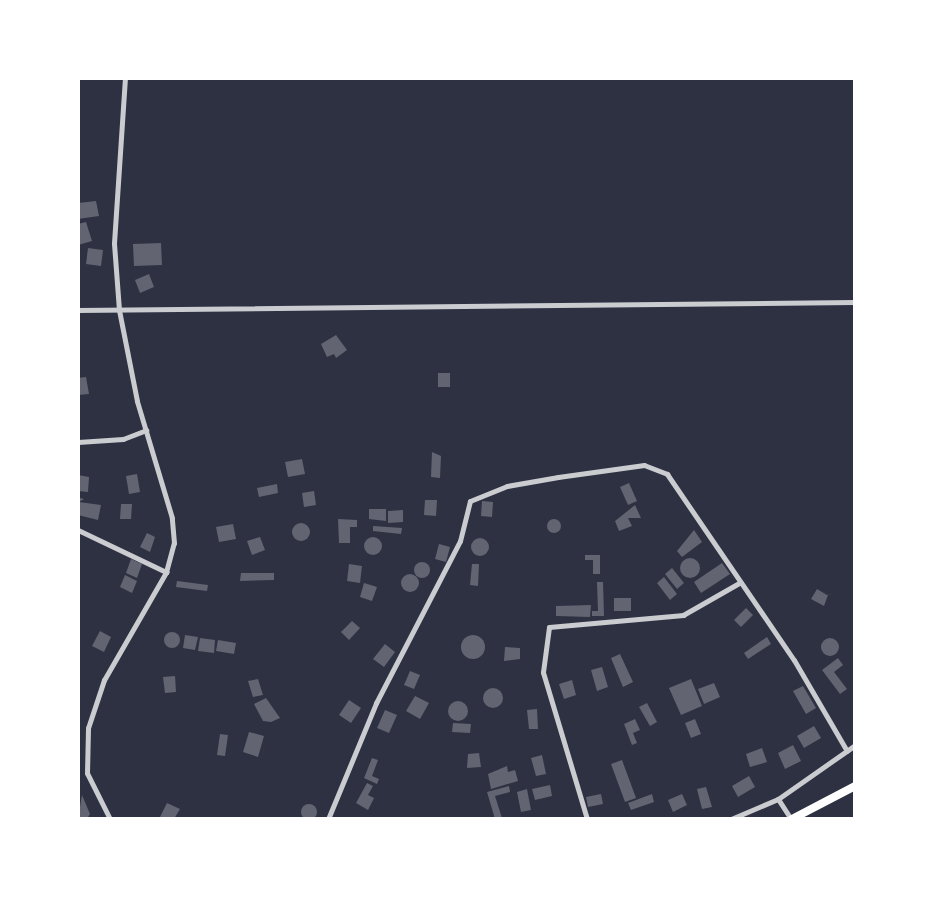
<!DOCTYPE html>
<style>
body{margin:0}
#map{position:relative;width:933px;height:897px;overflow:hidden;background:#2d3142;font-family:Inter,sans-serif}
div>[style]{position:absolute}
.building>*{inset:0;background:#626471}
.round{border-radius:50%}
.minor>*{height:5px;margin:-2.5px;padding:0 2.5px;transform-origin:2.5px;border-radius:2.5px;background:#caccd0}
.trunk>*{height:8px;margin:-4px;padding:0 4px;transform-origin:4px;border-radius:4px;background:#fff}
span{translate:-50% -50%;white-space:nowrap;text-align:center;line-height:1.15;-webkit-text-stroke:8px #fff;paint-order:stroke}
.frame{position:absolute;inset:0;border:80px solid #fff;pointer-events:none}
</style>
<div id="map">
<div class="building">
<i style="clip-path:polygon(96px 201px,99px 216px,78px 219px,78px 203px)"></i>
<i style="clip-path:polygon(86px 222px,92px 241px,78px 245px,78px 224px)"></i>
<i style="clip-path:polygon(161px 243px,162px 265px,134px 266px,133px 244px)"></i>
<i style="clip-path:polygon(88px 248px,103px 250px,101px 266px,86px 264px)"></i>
<i style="clip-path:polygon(149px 274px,154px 287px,140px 293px,135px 280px)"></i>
<i style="clip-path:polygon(336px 335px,347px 350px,336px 358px,334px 354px,327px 357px,321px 344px)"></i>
<i style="clip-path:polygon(438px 373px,450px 373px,450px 387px,438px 387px)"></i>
<i style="clip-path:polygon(86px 377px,89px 394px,78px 395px,78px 378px)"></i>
<i style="clip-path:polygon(432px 452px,441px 456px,440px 478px,431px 477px)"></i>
<i style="clip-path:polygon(302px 459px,305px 474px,288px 477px,285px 462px)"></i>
<i style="clip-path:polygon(137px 474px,140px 492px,129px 494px,126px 476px)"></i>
<i style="clip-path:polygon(78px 475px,89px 477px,88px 492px,78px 491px)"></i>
<i style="clip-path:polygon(629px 483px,637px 501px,628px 505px,620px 487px)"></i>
<i style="clip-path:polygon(277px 484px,278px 493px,259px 497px,257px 488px)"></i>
<i style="clip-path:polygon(314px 491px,316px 505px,304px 507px,302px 493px)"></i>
<i style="clip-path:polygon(80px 498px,84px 499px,79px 502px,101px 505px,98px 520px,78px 515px,78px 504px)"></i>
<i style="clip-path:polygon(425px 500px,437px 500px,436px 516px,424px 515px)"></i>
<i style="clip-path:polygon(482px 501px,493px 502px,492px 517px,481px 516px)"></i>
<i style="clip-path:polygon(121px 504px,132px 504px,131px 519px,120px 519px)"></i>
<i style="clip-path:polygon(635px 505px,641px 518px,628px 518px,632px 526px,619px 531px,615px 521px)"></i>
<i style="clip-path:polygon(369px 509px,386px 509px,386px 521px,369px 519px)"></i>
<i style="clip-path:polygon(403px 510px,403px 522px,388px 523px,388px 511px)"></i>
<i class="round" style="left:547px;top:519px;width:14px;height:14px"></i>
<i style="clip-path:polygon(338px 519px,357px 520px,357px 527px,350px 527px,350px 543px,339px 543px)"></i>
<i class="round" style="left:292px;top:523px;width:18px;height:18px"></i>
<i style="clip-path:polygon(233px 524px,236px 539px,219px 542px,216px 527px)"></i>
<i style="clip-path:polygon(373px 526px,402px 528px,401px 534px,373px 531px)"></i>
<i style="clip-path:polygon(694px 530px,702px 542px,682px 557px,677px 551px)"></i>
<i style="clip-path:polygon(147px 533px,155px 537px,150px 552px,140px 547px)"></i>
<i style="clip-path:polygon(260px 537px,265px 550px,252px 555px,247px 541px)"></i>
<i class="round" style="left:364px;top:537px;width:18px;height:18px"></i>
<i class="round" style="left:471px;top:538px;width:18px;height:18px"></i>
<i style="clip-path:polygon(439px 544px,450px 547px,446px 562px,435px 559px)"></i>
<i style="clip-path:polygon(585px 555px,600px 555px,600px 574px,593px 574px,593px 560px,585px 560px)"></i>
<i class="round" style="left:680px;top:558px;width:20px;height:20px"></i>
<i style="clip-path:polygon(131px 559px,142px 564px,137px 578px,126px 573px)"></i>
<i class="round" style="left:414px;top:562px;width:16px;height:16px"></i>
<i style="clip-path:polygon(722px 563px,730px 574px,701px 593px,694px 582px)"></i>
<i style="clip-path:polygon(349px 564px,362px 566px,360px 583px,347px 581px)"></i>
<i style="clip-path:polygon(472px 564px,479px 564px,478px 586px,470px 585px)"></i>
<i style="clip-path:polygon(672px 568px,684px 583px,677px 589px,665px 574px)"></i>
<i style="clip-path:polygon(241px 573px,274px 573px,274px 580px,240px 581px)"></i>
<i class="round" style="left:401px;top:574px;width:18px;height:18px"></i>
<i style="clip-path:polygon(125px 575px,137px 581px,132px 593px,120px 587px)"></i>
<i style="clip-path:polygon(664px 577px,677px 594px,670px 600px,657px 583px)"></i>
<i style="clip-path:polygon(177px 581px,208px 585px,207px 591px,176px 587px)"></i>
<i style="clip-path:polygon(597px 582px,603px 582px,604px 616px,592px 616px,592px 611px,598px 611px)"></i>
<i style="clip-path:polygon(364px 583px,377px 587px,372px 601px,360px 597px)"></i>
<i style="clip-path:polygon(817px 589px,827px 595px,835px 593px,828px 595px,824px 606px,811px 599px)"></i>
<i style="clip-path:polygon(614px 598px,631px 598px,631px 611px,614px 611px)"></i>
<i style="clip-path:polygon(591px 605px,590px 617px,556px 616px,556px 606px)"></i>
<i style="clip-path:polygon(746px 608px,753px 615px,741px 627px,734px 620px)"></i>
<i style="clip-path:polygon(352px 621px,360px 628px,349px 640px,341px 632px)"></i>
<i style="clip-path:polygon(100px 631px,111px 637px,104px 652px,92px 646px)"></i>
<i class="round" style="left:164px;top:632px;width:16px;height:16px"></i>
<i style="clip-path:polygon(185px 635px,198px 637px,195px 650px,183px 648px)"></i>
<i class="round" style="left:461px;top:635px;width:24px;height:24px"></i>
<i style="clip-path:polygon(767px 637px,771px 644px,748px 659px,744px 653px)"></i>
<i class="round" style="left:821px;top:638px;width:18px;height:18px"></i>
<i style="clip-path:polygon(200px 638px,215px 640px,214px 653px,198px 651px)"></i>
<i style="clip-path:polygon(218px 640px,236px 643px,234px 654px,216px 651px)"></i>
<i style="clip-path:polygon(385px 644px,395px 652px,384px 667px,373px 659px)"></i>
<i style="clip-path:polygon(505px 647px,520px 648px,520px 659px,504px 661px)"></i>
<i style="clip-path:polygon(620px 654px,633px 682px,623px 687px,611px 658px)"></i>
<i style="clip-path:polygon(838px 658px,843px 665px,834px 672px,847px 689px,840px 694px,822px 670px)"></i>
<i style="clip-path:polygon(602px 667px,608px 687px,597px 691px,591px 670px)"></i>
<i style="clip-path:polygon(410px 671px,420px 675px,414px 689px,404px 685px)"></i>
<i style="clip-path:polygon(175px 676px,176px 692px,165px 693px,163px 677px)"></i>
<i style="clip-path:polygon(258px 679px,263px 695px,253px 697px,248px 681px)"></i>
<i style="clip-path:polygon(691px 679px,702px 706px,681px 715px,669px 688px)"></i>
<i style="clip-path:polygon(572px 680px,576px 695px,564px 699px,559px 684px)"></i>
<i style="clip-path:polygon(714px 683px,720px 697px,704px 704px,698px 689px)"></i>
<i style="clip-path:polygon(803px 686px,816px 708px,806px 714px,793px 691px)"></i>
<i class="round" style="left:483px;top:688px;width:20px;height:20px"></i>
<i style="clip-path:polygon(415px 696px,429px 703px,420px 719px,406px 711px)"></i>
<i style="clip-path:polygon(266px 698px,280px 718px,271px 722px,263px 721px,254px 704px)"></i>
<i style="clip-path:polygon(349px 700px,361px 708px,351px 723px,339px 715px)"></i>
<i class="round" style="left:448px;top:701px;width:20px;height:20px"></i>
<i style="clip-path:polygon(647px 703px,657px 722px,650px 726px,639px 707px)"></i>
<i style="clip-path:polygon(537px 709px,538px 729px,529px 729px,527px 710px)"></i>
<i style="clip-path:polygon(385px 710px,397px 715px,389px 733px,377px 728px)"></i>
<i style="clip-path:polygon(635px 719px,640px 730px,633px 733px,637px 743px,632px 745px,624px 724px)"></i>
<i style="clip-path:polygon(695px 719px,701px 734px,691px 738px,685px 723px)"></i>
<i style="clip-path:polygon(453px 723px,471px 724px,470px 733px,452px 732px)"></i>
<i style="clip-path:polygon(814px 726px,821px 738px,804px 748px,797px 736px)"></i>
<i style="clip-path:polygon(249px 732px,264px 736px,258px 757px,243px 752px)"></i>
<i style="clip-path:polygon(220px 734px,228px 735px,225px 756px,217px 755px)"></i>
<i style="clip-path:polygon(793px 745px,801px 761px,785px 769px,778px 753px)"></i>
<i style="clip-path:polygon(762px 748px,767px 762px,750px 767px,746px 754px)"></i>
<i style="clip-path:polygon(479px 753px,481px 767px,467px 768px,468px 754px)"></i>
<i style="clip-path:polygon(542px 755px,546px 774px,536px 776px,531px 758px)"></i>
<i style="clip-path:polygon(372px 758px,378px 760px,372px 776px,379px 779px,377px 784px,364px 778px)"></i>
<i style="clip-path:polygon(622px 760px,636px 798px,625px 802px,611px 764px)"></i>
<i style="clip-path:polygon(507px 766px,508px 772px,515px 770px,518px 781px,491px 789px,488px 774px)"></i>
<i style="clip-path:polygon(749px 776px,755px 787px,738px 797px,732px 786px)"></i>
<i style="clip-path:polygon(367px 783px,373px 786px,368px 795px,374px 798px,368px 810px,356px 803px)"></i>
<i style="clip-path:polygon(550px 785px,552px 796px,535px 800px,532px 789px)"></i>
<i style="clip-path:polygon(509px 786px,510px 792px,495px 796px,502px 818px,495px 819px,487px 792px)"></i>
<i style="clip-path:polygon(706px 787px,712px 807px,702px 809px,697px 789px)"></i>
<i style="clip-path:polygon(527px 789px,531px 810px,521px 812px,517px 792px)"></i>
<i style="clip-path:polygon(601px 794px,603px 804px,588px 807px,586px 797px)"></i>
<i style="clip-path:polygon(652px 794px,654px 802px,631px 810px,628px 803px)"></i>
<i style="clip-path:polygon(682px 794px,687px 805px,673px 812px,668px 800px)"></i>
<i style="clip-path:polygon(82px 795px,90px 814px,87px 819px,78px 819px)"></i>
<i style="clip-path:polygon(167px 803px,180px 809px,174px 819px,159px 819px)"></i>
<i class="round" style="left:301px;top:804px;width:16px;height:16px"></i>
</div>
<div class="minor">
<i style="left:78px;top:310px;width:777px;rotate:-0.59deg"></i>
<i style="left:78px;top:442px;width:45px;rotate:-3.8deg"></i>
<i style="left:123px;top:439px;width:25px;rotate:-21deg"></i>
<i style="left:78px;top:530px;width:98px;rotate:25.5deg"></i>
<i style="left:110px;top:819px;width:51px;rotate:-116.6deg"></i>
<i style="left:87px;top:773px;width:45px;rotate:-88.7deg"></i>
<i style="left:88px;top:728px;width:51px;rotate:-71.6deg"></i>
<i style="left:104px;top:680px;width:125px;rotate:-60.1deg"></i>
<i style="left:166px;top:572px;width:30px;rotate:-75deg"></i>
<i style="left:174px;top:543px;width:25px;rotate:-95deg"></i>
<i style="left:172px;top:518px;width:122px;rotate:-106.7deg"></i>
<i style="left:137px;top:401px;width:93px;rotate:-101.2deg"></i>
<i style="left:119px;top:310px;width:67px;rotate:-94.3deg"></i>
<i style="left:114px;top:243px;width:165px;rotate:-86.2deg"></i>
<i style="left:328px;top:819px;width:126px;rotate:-67.5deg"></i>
<i style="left:376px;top:703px;width:182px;rotate:-62.6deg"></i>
<i style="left:460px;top:541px;width:41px;rotate:-76deg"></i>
<i style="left:470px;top:501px;width:40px;rotate:-22deg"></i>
<i style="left:507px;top:486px;width:52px;rotate:-10deg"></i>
<i style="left:558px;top:477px;width:87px;rotate:-7.9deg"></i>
<i style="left:644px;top:465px;width:25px;rotate:21deg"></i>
<i style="left:667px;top:474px;width:225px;rotate:55.7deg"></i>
<i style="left:794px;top:660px;width:105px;rotate:59.8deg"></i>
<i style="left:587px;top:819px;width:153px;rotate:-106.7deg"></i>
<i style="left:543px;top:672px;width:45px;rotate:-82.4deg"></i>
<i style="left:549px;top:627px;width:135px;rotate:-5.1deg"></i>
<i style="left:683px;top:615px;width:64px;rotate:-29.7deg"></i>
<i style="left:731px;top:819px;width:51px;rotate:-23.1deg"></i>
<i style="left:791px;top:819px;width:24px;rotate:-123deg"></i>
<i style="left:778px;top:799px;width:94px;rotate:-35deg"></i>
</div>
<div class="trunk">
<i style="left:792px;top:819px;width:71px;rotate:-27.6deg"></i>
</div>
<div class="frame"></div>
</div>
